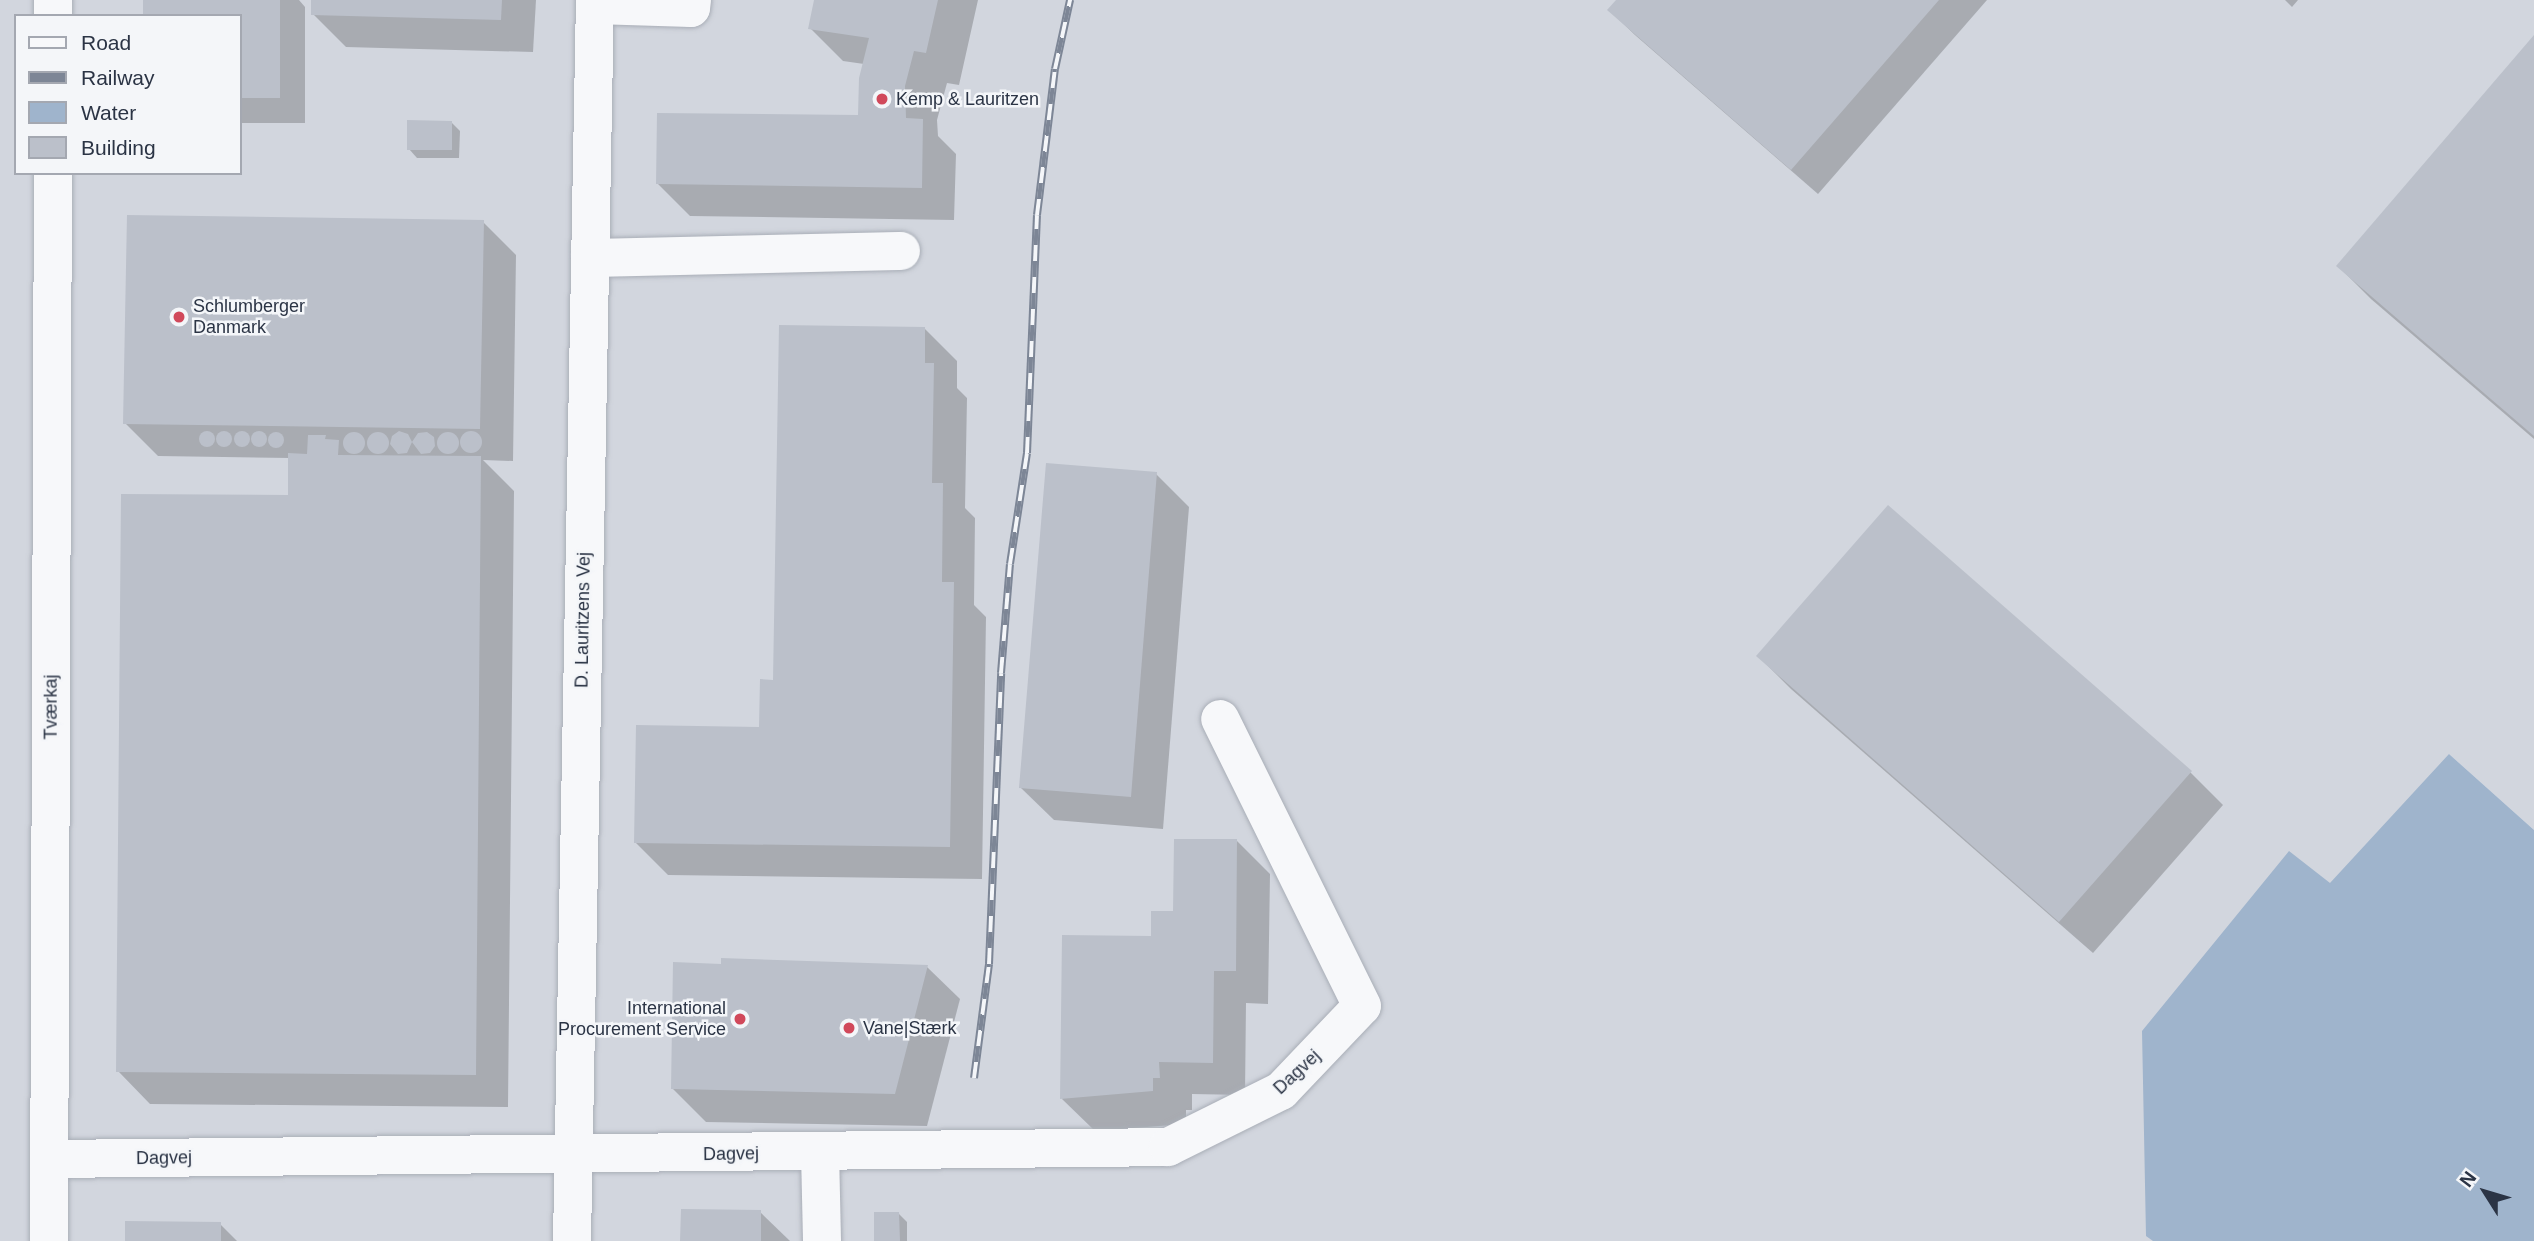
<!DOCTYPE html>
<meta charset="utf-8">
<style>
body{margin:0}
#map{position:relative;width:2534px;height:1241px;overflow:hidden;background:#e4e7ec;font-family:Arial,sans-serif}
div>[style]{position:absolute}
.built>*{inset:0;background:#d2d6de}
.water>*{inset:0;background:#9fb4cc}
.shadow>*{inset:0;background:#0003}
.building>*{inset:0;background:#bbc0ca}
.round{border-radius:50%}
.roads{filter:drop-shadow(0 0 2px #a9aeb7) drop-shadow(0 0 2px #a9aeb7)}
.minor>*{height:38px;margin:-19px;padding:0 19px;transform-origin:19px;border-radius:19px;background:#f7f8fa}
.rail>*{height:8px;margin-top:-4px;transform-origin:0;background:repeating-linear-gradient(90deg,#f4f6f9 0 16px,#7d8696 0 32px);box-sizing:border-box;border-block:2px solid #7d8696}
.dots>*{width:19px;height:19px;translate:-50% -50%;box-sizing:border-box;border:4px solid #f4f6f9;border-radius:50%}
span{translate:-50% -50%;white-space:nowrap;text-align:center;line-height:1.15;-webkit-text-stroke:5px #f4f6f9;paint-order:stroke}
.poi-label{font-size:18px;color:#2b3445}
.left{translate:0 -50%;text-align:left}
.right{translate:-100% -50%;text-align:right}
.street-label{font-size:18px;color:#2b3445}
.legend{position:absolute;left:14px;top:14px;width:228px;height:161px;box-sizing:border-box;background:#f4f6f9;border:2px solid #a4a8b1;margin:0;padding:9px 12px;list-style:none;font-size:21px;color:#2b3445}
.legend li{display:flex;align-items:center;gap:14px;height:35px}
.legend b{width:35px;border:2px solid #a4a8b1}
.north{position:absolute;left:2450px;top:1157px;width:70px;height:70px;-webkit-text-stroke:5px #f4f6f9;paint-order:stroke;rotate:307deg;font-size:19px;font-weight:700;line-height:28px;text-align:center;color:#2b3445}
.north::after{content:'';display:block;margin:auto;width:24px;height:32px;background:#2b3445;clip-path:polygon(50% 0,100% 100%,50% 72%,0 100%)}
</style>
<div id="map">
<div class="built">
<i style="clip-path:polygon(evenodd,0 0,2534px 0,2534px 830px,2449px 754px,2534px 1241px,0 1241px,0 0,16px 16px,240px 16px,240px 173px,16px 173px,16px 16px)"></i>
</div>
<div class="water">
<i style="clip-path:polygon(2449px 754px,2534px 830px,2534px 1241px,2153px 1241px,2146px 1236px,2142px 1031px,2289px 851px,2330px 883px)"></i>
</div>
<div class="shadow">
<i style="clip-path:polygon(144px 0,299px 0,305px 7px,305px 123px,240px 123px,240px 16px)"></i>
<i style="clip-path:polygon(313px 0,536px 0,533px 52px,346px 47px,313px 14px)"></i>
<i style="clip-path:polygon(816px 0,978px 0,959px 85px,947px 83px,937px 120px,938px 136px,956px 154px,954px 220px,690px 216px,657px 183px,859px 117px,864px 64px,843px 61px,810px 28px)"></i>
<i style="clip-path:polygon(1618px 0,1987px 0,1818px 194px,1635px 35px,1609px 10px)"></i>
<i style="clip-path:polygon(2285px 0,2298px 0,2292px 7px)"></i>
<i style="clip-path:polygon(2534px 38px,2534px 439px,2371px 299px,2338px 266px)"></i>
<i style="clip-path:polygon(451px 122px,460px 131px,459px 158px,417px 158px,409px 149px)"></i>
<i style="clip-path:polygon(483px 222px,516px 255px,513px 461px,483px 460px,514px 491px,508px 1107px,150px 1104px,118px 1071px,290px 497px,290px 458px,158px 456px,125px 423px)"></i>
<i style="clip-path:polygon(924px 328px,957px 361px,957px 388px,967px 398px,965px 508px,975px 518px,974px 605px,986px 617px,982px 879px,668px 875px,635px 842px,761px 729px,775px 681px)"></i>
<i style="clip-path:polygon(1156px 474px,1189px 507px,1163px 829px,1054px 820px,1021px 788px)"></i>
<i style="clip-path:polygon(1758px 656px,2190px 772px,2223px 805px,2093px 953px,1791px 689px)"></i>
<i style="clip-path:polygon(1237px 841px,1270px 874px,1268px 1004px,1246px 1003px,1245px 1095px,1192px 1094px,1192px 1110px,1186px 1110px,1186px 1124px,1095px 1131px,1062px 1099px,1153px 938px)"></i>
<i style="clip-path:polygon(927px 967px,960px 999px,927px 1126px,706px 1122px,673px 1089px)"></i>
<i style="clip-path:polygon(760px 1212px,790px 1241px,682px 1241px)"></i>
<i style="clip-path:polygon(898px 1213px,907px 1222px,907px 1241px,876px 1241px)"></i>
<i style="clip-path:polygon(220px 1224px,237px 1241px,127px 1241px)"></i>
</div>
<div class="building">
<i style="clip-path:polygon(143px 0,280px 0,280px 98px,240px 98px,240px 16px,143px 16px)"></i>
<i style="clip-path:polygon(311px 0,502px 0,501px 20px,311px 15px)"></i>
<i style="clip-path:polygon(814px 0,938px 0,926px 53px,914px 51px,905px 86px,906px 118px,923px 119px,922px 188px,656px 184px,657px 113px,858px 115px,859px 78px,869px 38px,808px 29px)"></i>
<i style="clip-path:polygon(1616px 0,1939px 0,1791px 170px,1607px 10px)"></i>
<i style="clip-path:polygon(2534px 35px,2534px 436px,2336px 266px)"></i>
<i style="clip-path:polygon(407px 120px,452px 121px,452px 150px,407px 150px)"></i>
<i style="clip-path:polygon(127px 215px,484px 220px,480px 429px,123px 424px)"></i>
<i style="clip-path:polygon(779px 325px,925px 327px,925px 363px,934px 363px,932px 483px,943px 483px,942px 582px,954px 582px,950px 847px,634px 843px,636px 725px,759px 727px,760px 679px,773px 680px)"></i>
<i class="round" style="left:460px;top:431px;width:22px;height:22px"></i>
<i style="clip-path:polygon(399px 431px,408px 434px,412px 442px,418px 433px,427px 432px,434px 437px,435px 446px,430px 453px,421px 454px,412px 442px,407px 453px,398px 454px,390px 444px,392px 436px)"></i>
<i class="round" style="left:234px;top:431px;width:16px;height:16px"></i>
<i class="round" style="left:216px;top:431px;width:16px;height:16px"></i>
<i class="round" style="left:251px;top:431px;width:16px;height:16px"></i>
<i class="round" style="left:199px;top:431px;width:16px;height:16px"></i>
<i class="round" style="left:343px;top:432px;width:22px;height:22px"></i>
<i class="round" style="left:367px;top:432px;width:22px;height:22px"></i>
<i class="round" style="left:437px;top:432px;width:22px;height:22px"></i>
<i class="round" style="left:268px;top:432px;width:16px;height:16px"></i>
<i style="clip-path:polygon(308px 435px,326px 435px,325px 439px,339px 440px,338px 455px,481px 456px,476px 1075px,116px 1072px,121px 494px,288px 495px,288px 453px,307px 454px)"></i>
<i style="clip-path:polygon(1046px 463px,1157px 472px,1131px 797px,1019px 788px)"></i>
<i style="clip-path:polygon(1888px 505px,2192px 771px,2059px 922px,1756px 656px)"></i>
<i style="clip-path:polygon(1174px 839px,1237px 839px,1236px 971px,1214px 971px,1213px 1063px,1159px 1062px,1160px 1078px,1153px 1078px,1153px 1091px,1060px 1099px,1062px 935px,1151px 936px,1151px 911px,1173px 911px)"></i>
<i style="clip-path:polygon(721px 958px,928px 965px,895px 1094px,671px 1089px,673px 962px,721px 964px)"></i>
<i style="clip-path:polygon(681px 1209px,761px 1210px,761px 1241px,680px 1241px)"></i>
<i style="clip-path:polygon(874px 1212px,899px 1212px,900px 1241px,874px 1241px)"></i>
<i style="clip-path:polygon(125px 1221px,221px 1222px,221px 1241px,125px 1241px)"></i>
</div>
<div class="roads">
<div class="minor">
<i style="left:595px;top:5px;width:96px;rotate:1.8deg"></i>
<i style="left:691px;top:8px;width:8px;rotate:-83deg"></i>
<i style="left:53px;top:16px;width:16px;rotate:-90deg"></i>
<i style="left:590px;top:258px;width:311px;rotate:-1.3deg"></i>
<i style="left:820px;top:1152px;width:89px;rotate:88.7deg"></i>
<i style="left:49px;top:1159px;width:1119px;rotate:-0.61deg"></i>
<i style="left:1168px;top:1147px;width:126px;rotate:-26.4deg"></i>
<i style="left:1281px;top:1091px;width:117px;rotate:-46.4deg"></i>
<i style="left:1362px;top:1006px;width:320px;rotate:-116.3deg"></i>
<i style="left:49px;top:1241px;width:1068px;rotate:-89.79deg"></i>
<i style="left:572px;top:1241px;width:1241px;rotate:-88.94deg"></i>
</div>
</div>
<div class="rail">
<i style="left:974px;top:1078px;width:115px;rotate:-82.5deg"></i>
<i style="left:989px;top:964px;width:291px;rotate:-87.6deg"></i>
<i style="left:1001px;top:673px;width:109px;rotate:-85.3deg"></i>
<i style="left:1010px;top:564px;width:112px;rotate:-81.3deg"></i>
<i style="left:1027px;top:453px;width:238px;rotate:-87.6deg"></i>
<i style="left:1037px;top:215px;width:147px;rotate:-83deg"></i>
<i style="left:1055px;top:69px;width:71px;rotate:-77.7deg"></i>
</div>
<div class="dots">
<i style="left:882px;top:99px;background:#d1495b"></i>
<i style="left:179px;top:317px;background:#d1495b"></i>
<i style="left:740px;top:1019px;background:#d1495b"></i>
<i style="left:849px;top:1028px;background:#d1495b"></i>
</div>
<div class="poi-label">
<span class="left" style="left:896px;top:99px">Kemp &amp; Lauritzen</span>
<span class="left" style="left:193px;top:317px">Schlumberger<br>Danmark</span>
<span class="right" style="left:726px;top:1019px">International<br>Procurement Service</span>
<span class="left" style="left:863px;top:1028px">Vane|Stærk</span>
</div>
<div class="street-label">
<span style="left:583px;top:620px;rotate:-89deg">D. Lauritzens Vej</span>
<span style="left:51px;top:707px;rotate:-90deg">Tværkaj</span>
<span style="left:1297px;top:1072px;rotate:-43deg">Dagvej</span>
<span style="left:731px;top:1154px;rotate:-1deg">Dagvej</span>
<span style="left:164px;top:1158px;rotate:-1deg">Dagvej</span>
</div>
<ul class="legend">
<li><b style="height:9px;background:#f7f8fa"></b>Road</li>
<li><b style="height:9px;background:#7d8696"></b>Railway</li>
<li><b style="height:19px;background:#9fb4cc"></b>Water</li>
<li><b style="height:19px;background:#bbc0ca"></b>Building</li>
</ul>
<div class="north">N</div>
</div>
